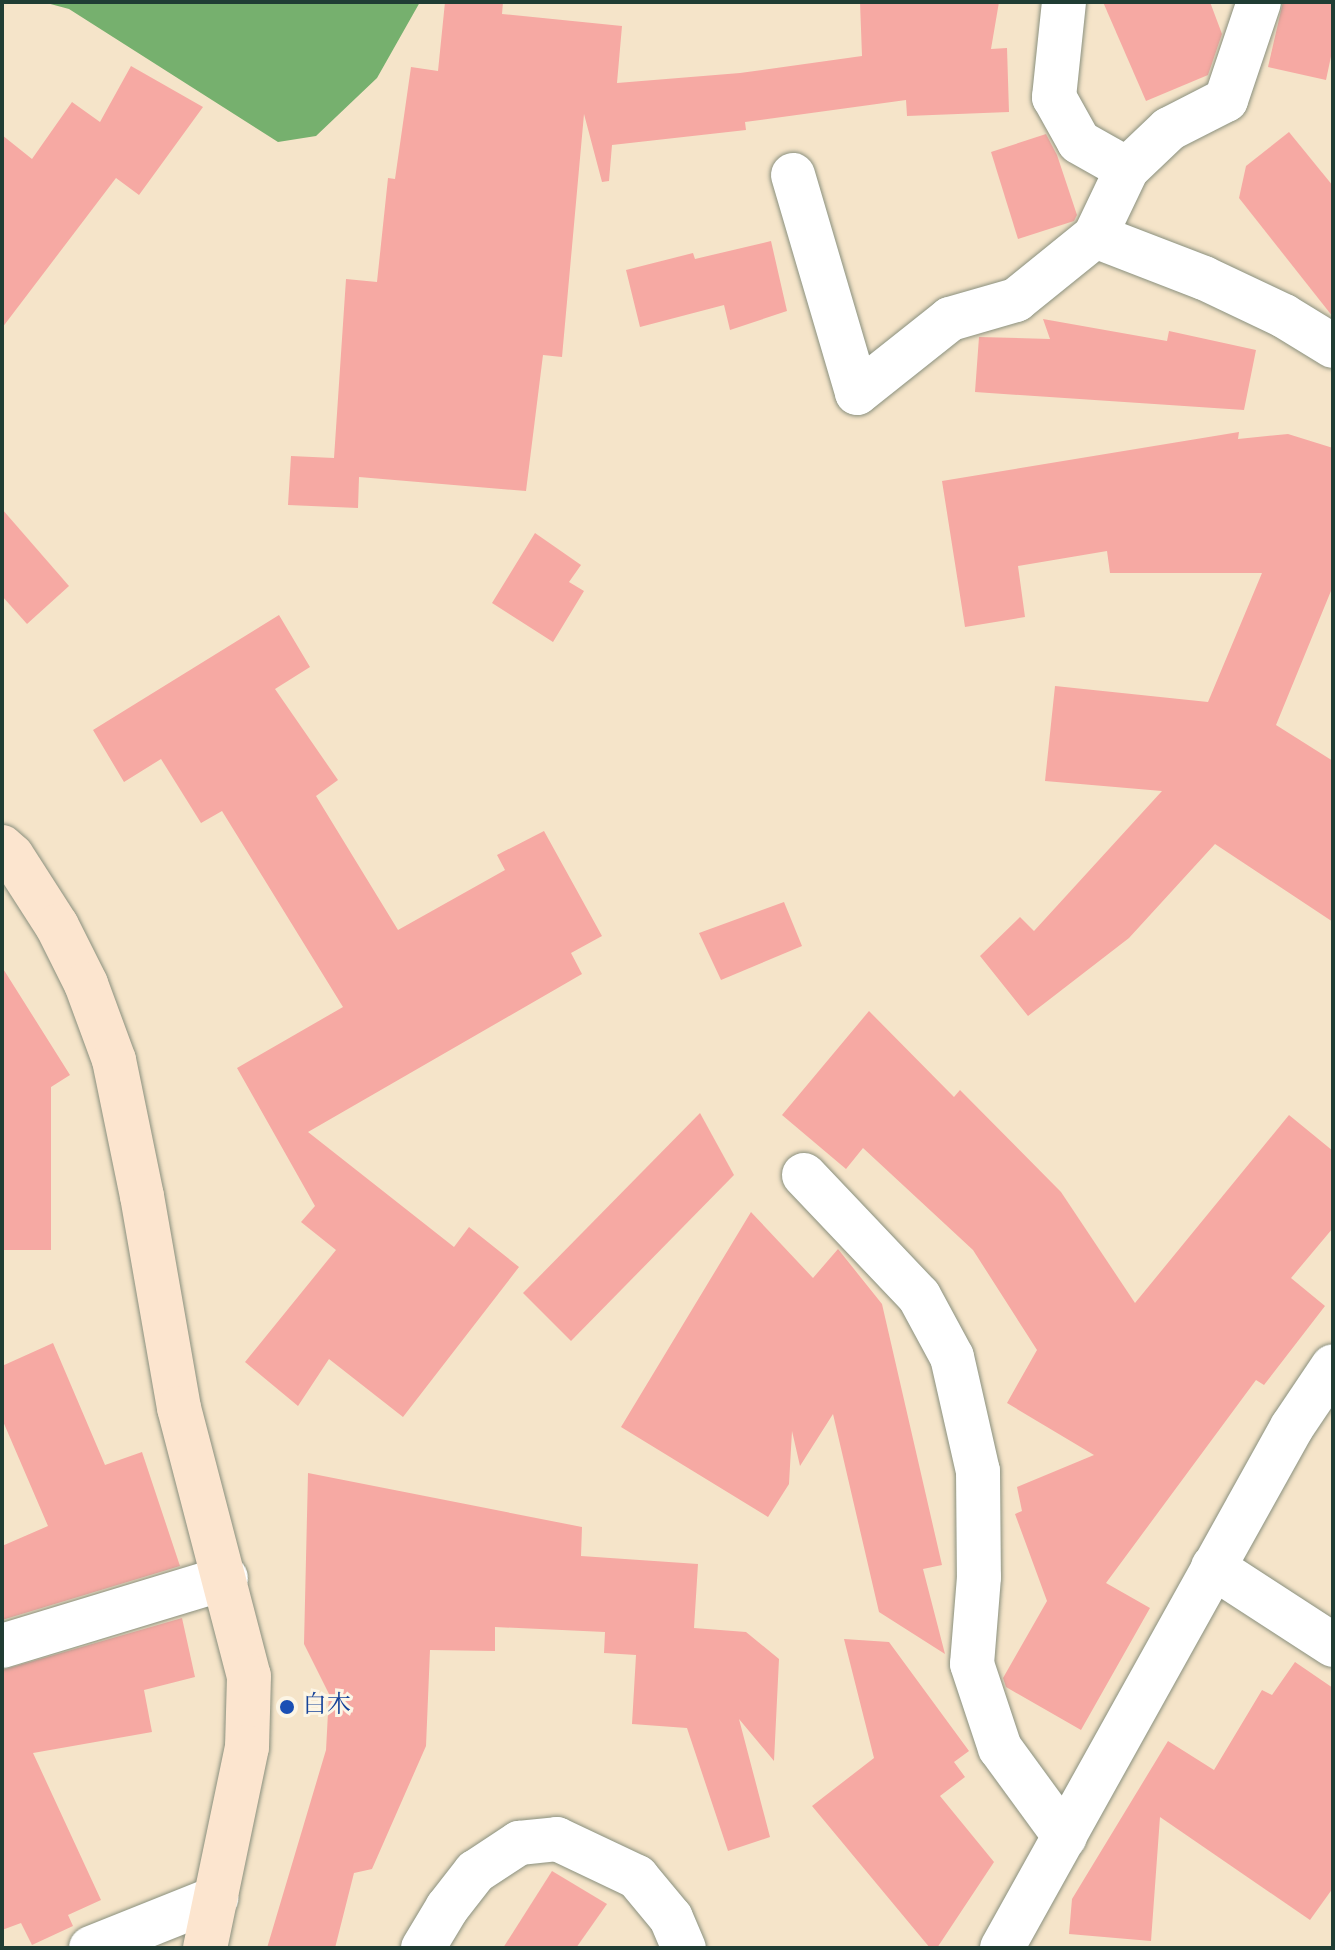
<!DOCTYPE html>
<meta charset="utf-8">
<style>
body{margin:0}
#map{position:relative;width:1335px;height:1950px;overflow:hidden;background:#f5e4c9;font-family:Vollkorn,"Noto Serif JP",serif}
div>[style]{position:absolute}
.forest>*{inset:0;background:#76b06e}
.building>*{inset:0;background:#f6a9a3}
.roads{filter:drop-shadow(0 0 2px #8a907e) drop-shadow(0 0 2px #8a907e)}
.street>*{height:44px;margin:-22px;padding:0 22px;transform-origin:22px;border-radius:22px;background:#fff}
.secondary>*{height:44px;margin:-22px;padding:0 22px;transform-origin:22px;border-radius:22px;background:#fce5cf}
.dots>*{width:22px;height:22px;translate:-50% -50%;box-sizing:border-box;border:4px solid #fcf5e5;border-radius:50%}
span{translate:-50% -50%;white-space:nowrap;text-align:center;line-height:1.15;-webkit-text-stroke:6px #fcf5e5;paint-order:stroke}
.transit-label{font-size:24px;color:#164399}
.left{translate:0 -50%;text-align:left}
.frame{position:absolute;inset:0;border:4px solid #1f3d34;pointer-events:none}
</style>
<div id="map">
<div class="forest">
<i style="clip-path:polygon(43px 2px,420px 2px,377px 78px,316px 136px,278px 142px,69px 9px)"></i>
</div>
<div class="building">
<i style="clip-path:polygon(445px 2px,503px 2px,502px 14px,622px 26px,617px 83px,740px 73px,862px 56px,860px 2px,999px 2px,991px 49px,1007px 48px,1009px 112px,907px 116px,906px 100px,745px 122px,746px 130px,612px 145px,609px 181px,602px 182px,584px 114px,562px 357px,543px 355px,526px 491px,359px 477px,358px 508px,288px 505px,291px 456px,334px 458px,346px 279px,377px 282px,388px 178px,395px 179px,411px 67px,438px 71px)"></i>
<i style="clip-path:polygon(1103px 2px,1210px 2px,1222px 34px,1208px 75px,1146px 101px)"></i>
<i style="clip-path:polygon(1283px 2px,1333px 2px,1333px 47px,1326px 80px,1268px 67px)"></i>
<i style="clip-path:polygon(131px 66px,203px 107px,139px 195px,116px 178px,2px 328px,2px 135px,32px 159px,72px 102px,100px 122px)"></i>
<i style="clip-path:polygon(1289px 132px,1333px 186px,1333px 317px,1239px 198px,1246px 166px)"></i>
<i style="clip-path:polygon(1046px 134px,1057px 155px,1077px 215px,1074px 221px,1018px 239px,991px 152px)"></i>
<i style="clip-path:polygon(771px 241px,787px 311px,730px 330px,724px 305px,640px 327px,626px 270px,693px 253px,695px 259px)"></i>
<i style="clip-path:polygon(1043px 319px,1167px 341px,1169px 331px,1256px 350px,1244px 410px,975px 392px,979px 337px,1050px 339px)"></i>
<i style="clip-path:polygon(1239px 432px,1238px 439px,1288px 434px,1333px 448px,1333px 586px,1276px 725px,1333px 761px,1333px 922px,1215px 844px,1129px 938px,1028px 1016px,980px 956px,1020px 917px,1034px 931px,1162px 791px,1045px 781px,1055px 686px,1208px 702px,1262px 573px,1110px 573px,1107px 551px,1018px 566px,1025px 617px,965px 627px,942px 481px)"></i>
<i style="clip-path:polygon(2px 509px,69px 586px,27px 624px,2px 596px)"></i>
<i style="clip-path:polygon(535px 533px,581px 565px,569px 582px,584px 591px,553px 642px,492px 603px)"></i>
<i style="clip-path:polygon(279px 615px,310px 667px,275px 689px,338px 780px,316px 796px,398px 930px,505px 870px,497px 855px,544px 831px,602px 936px,571px 953px,582px 974px,308px 1132px,454px 1247px,469px 1227px,519px 1267px,403px 1417px,329px 1359px,298px 1406px,245px 1362px,336px 1250px,301px 1222px,315px 1206px,237px 1068px,343px 1007px,222px 811px,201px 823px,161px 759px,124px 782px,93px 730px)"></i>
<i style="clip-path:polygon(784px 902px,802px 946px,721px 980px,699px 933px)"></i>
<i style="clip-path:polygon(2px 967px,70px 1075px,51px 1087px,51px 1250px,2px 1250px)"></i>
<i style="clip-path:polygon(869px 1011px,954px 1097px,960px 1090px,1061px 1192px,1135px 1303px,1289px 1115px,1333px 1151px,1333px 1228px,1291px 1278px,1325px 1306px,1264px 1385px,1256px 1380px,1106px 1583px,1150px 1608px,1081px 1730px,1006px 1687px,1003px 1678px,1047px 1601px,1015px 1514px,1022px 1511px,1017px 1487px,1094px 1455px,1007px 1403px,1037px 1350px,973px 1250px,863px 1148px,846px 1169px,782px 1115px)"></i>
<i style="clip-path:polygon(700px 1113px,734px 1175px,571px 1341px,523px 1293px)"></i>
<i style="clip-path:polygon(751px 1212px,813px 1278px,838px 1249px,882px 1304px,942px 1565px,923px 1569px,945px 1654px,879px 1612px,833px 1414px,800px 1466px,792px 1431px,789px 1484px,768px 1517px,621px 1427px)"></i>
<i style="clip-path:polygon(53px 1343px,105px 1465px,142px 1452px,180px 1566px,2px 1620px,2px 1546px,48px 1526px,2px 1419px,2px 1366px)"></i>
<i style="clip-path:polygon(308px 1473px,582px 1527px,581px 1556px,698px 1564px,694px 1628px,746px 1632px,779px 1659px,774px 1761px,739px 1719px,770px 1837px,728px 1851px,687px 1728px,632px 1724px,636px 1655px,604px 1653px,605px 1632px,495px 1627px,495px 1651px,430px 1650px,426px 1746px,372px 1869px,354px 1873px,335px 1948px,267px 1948px,326px 1750px,329px 1694px,304px 1644px)"></i>
<i style="clip-path:polygon(182px 1618px,195px 1677px,144px 1690px,152px 1732px,33px 1753px,101px 1900px,68px 1915px,73px 1926px,32px 1945px,21px 1923px,2px 1930px,2px 1670px)"></i>
<i style="clip-path:polygon(844px 1639px,889px 1642px,969px 1751px,954px 1762px,965px 1777px,940px 1796px,994px 1862px,937px 1948px,930px 1948px,812px 1806px,874px 1758px)"></i>
<i style="clip-path:polygon(1295px 1662px,1333px 1688px,1333px 1888px,1310px 1920px,1160px 1817px,1151px 1941px,1069px 1934px,1072px 1899px,1168px 1741px,1214px 1770px,1262px 1690px,1272px 1695px)"></i>
<i style="clip-path:polygon(552px 1871px,607px 1904px,576px 1948px,503px 1948px)"></i>
</div>
<div class="roads">
<div class="street">
<i style="left:1064px;top:2px;width:96px;rotate:96deg"></i>
<i style="left:1054px;top:97px;width:51px;rotate:60.9deg"></i>
<i style="left:1079px;top:142px;width:55px;rotate:29.4deg"></i>
<i style="left:1127px;top:169px;width:74px;rotate:115.5deg"></i>
<i style="left:1095px;top:236px;width:117px;rotate:21.1deg"></i>
<i style="left:1204px;top:278px;width:89px;rotate:25.4deg"></i>
<i style="left:1284px;top:316px;width:57px;rotate:31.5deg"></i>
<i style="left:1127px;top:169px;width:58px;rotate:-43.6deg"></i>
<i style="left:1169px;top:129px;width:64px;rotate:-27deg"></i>
<i style="left:1226px;top:100px;width:103px;rotate:-71.4deg"></i>
<i style="left:793px;top:175px;width:227px;rotate:73.6deg"></i>
<i style="left:857px;top:393px;width:119px;rotate:-38.5deg"></i>
<i style="left:950px;top:319px;width:69px;rotate:-16.1deg"></i>
<i style="left:1016px;top:300px;width:102px;rotate:-39deg"></i>
<i style="left:804px;top:1175px;width:167px;rotate:46.5deg"></i>
<i style="left:919px;top:1296px;width:69px;rotate:61.6deg"></i>
<i style="left:952px;top:1357px;width:117px;rotate:77.2deg"></i>
<i style="left:978px;top:1471px;width:106px;rotate:89.5deg"></i>
<i style="left:979px;top:1577px;width:87px;rotate:94.6deg"></i>
<i style="left:972px;top:1664px;width:89px;rotate:71.6deg"></i>
<i style="left:1000px;top:1748px;width:110px;rotate:53.9deg"></i>
<i style="left:1213px;top:1567px;width:143px;rotate:33deg"></i>
<i style="left:2px;top:1646px;width:234px;rotate:-16.9deg"></i>
<i style="left:91px;top:1948px;width:135px;rotate:-21.8deg"></i>
<i style="left:423px;top:1948px;width:47px;rotate:-59deg"></i>
<i style="left:447px;top:1908px;width:46px;rotate:-52.1deg"></i>
<i style="left:475px;top:1872px;width:53px;rotate:-33.4deg"></i>
<i style="left:519px;top:1843px;width:38px;rotate:-6deg"></i>
<i style="left:557px;top:1839px;width:89px;rotate:25.4deg"></i>
<i style="left:637px;top:1877px;width:53px;rotate:50.3deg"></i>
<i style="left:671px;top:1918px;width:33px;rotate:67deg"></i>
<i style="left:1002px;top:1948px;width:596px;rotate:-60.9deg"></i>
<i style="left:1292px;top:1427px;width:73px;rotate:-56.1deg"></i>
</div>
<div class="secondary">
<i style="left:2px;top:847px;width:13px;rotate:42deg"></i>
<i style="left:12px;top:856px;width:83px;rotate:57.3deg"></i>
<i style="left:57px;top:926px;width:65px;rotate:63.4deg"></i>
<i style="left:86px;top:984px;width:81px;rotate:69.8deg"></i>
<i style="left:114px;top:1060px;width:139px;rotate:78.4deg"></i>
<i style="left:142px;top:1196px;width:215px;rotate:80.1deg"></i>
<i style="left:179px;top:1408px;width:277px;rotate:75.4deg"></i>
<i style="left:249px;top:1676px;width:71px;rotate:91.6deg"></i>
<i style="left:247px;top:1747px;width:205px;rotate:101.8deg"></i>
</div>
</div>
<div class="dots">
<i style="left:287px;top:1707px;background:#1a4fb4"></i>
</div>
<div class="transit-label">
<span class="left" style="left:303px;top:1707px">白木</span>
</div>
<div class="frame"></div>
</div>
